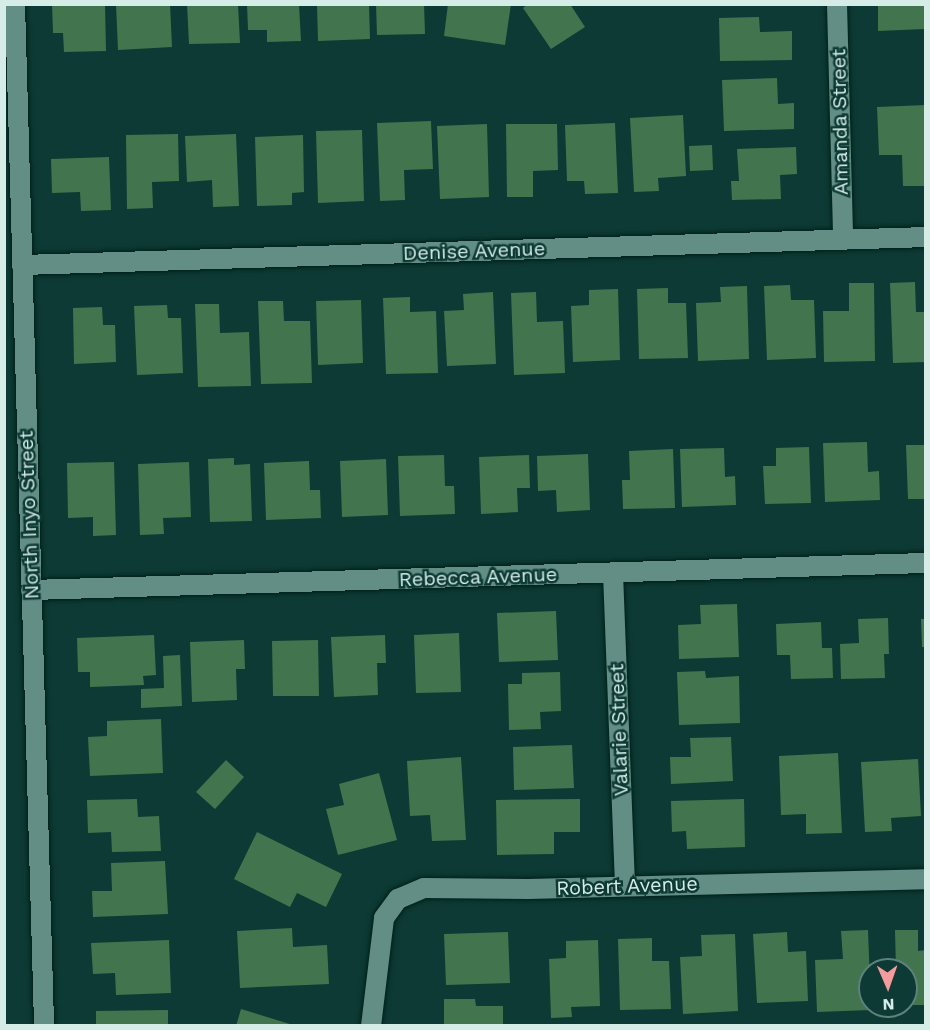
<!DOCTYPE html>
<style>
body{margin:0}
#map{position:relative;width:930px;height:1030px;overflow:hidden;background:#0d3a34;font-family:"Work Sans",sans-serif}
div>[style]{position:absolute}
.building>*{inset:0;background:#42754d}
.roads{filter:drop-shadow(0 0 2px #00201b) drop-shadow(0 0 2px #00201b)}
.minor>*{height:20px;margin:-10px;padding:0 10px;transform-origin:10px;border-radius:10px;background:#628e86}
span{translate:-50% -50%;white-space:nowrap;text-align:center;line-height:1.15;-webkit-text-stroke:5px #0d3a34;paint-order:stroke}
.street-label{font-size:20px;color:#d5ece7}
.frame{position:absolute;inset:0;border:6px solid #d5ece7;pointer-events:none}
.north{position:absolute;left:858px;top:958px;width:60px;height:60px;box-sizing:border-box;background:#0d3a34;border:2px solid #5d817c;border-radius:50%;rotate:178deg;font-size:16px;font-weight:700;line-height:24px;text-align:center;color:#d5ece7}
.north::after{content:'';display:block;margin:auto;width:21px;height:27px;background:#f59b9e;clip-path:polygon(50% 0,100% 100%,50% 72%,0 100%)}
</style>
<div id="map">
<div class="building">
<i style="clip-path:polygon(52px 4px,105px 4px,106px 51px,64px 52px,63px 33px,53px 33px)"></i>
<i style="clip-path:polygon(116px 4px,170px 4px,172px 47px,118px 50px)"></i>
<i style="clip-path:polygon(187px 4px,238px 4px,240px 43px,189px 44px)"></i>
<i style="clip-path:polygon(247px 4px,299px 4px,301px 41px,267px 42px,267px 30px,248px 30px)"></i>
<i style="clip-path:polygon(317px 4px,369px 4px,370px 39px,318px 41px)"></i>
<i style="clip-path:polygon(376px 4px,424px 4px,425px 34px,377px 35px)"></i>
<i style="clip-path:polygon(448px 4px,511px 4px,505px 45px,444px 36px)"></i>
<i style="clip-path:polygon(528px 4px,570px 4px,585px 27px,551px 49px,523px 8px)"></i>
<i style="clip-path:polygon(878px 4px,925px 4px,925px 29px,878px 31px)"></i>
<i style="clip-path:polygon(759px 17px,760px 32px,792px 31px,792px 60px,720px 61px,719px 18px)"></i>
<i style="clip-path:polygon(777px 78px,778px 104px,794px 103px,794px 129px,724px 131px,722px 80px)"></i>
<i style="clip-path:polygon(926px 105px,926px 186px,903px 186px,902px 155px,879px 155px,877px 107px)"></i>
<i style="clip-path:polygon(683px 115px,686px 176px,658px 178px,659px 191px,634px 192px,630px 118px)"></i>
<i style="clip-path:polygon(431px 121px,433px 169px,404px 170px,405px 200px,380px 201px,377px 123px)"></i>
<i style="clip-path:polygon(615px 123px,618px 193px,585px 194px,584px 181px,567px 181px,565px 125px)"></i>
<i style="clip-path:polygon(487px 124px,489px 197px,440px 199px,437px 126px)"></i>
<i style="clip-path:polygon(506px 124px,557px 124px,558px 170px,533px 171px,533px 197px,507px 197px)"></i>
<i style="clip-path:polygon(362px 130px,364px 201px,318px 203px,316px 131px)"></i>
<i style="clip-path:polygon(178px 134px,179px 181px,152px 182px,153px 208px,127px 209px,126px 135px)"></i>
<i style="clip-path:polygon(236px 134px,239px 206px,213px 207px,212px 180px,187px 182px,185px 136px)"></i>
<i style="clip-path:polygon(303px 135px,304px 192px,292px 193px,292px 205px,257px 206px,255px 137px)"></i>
<i style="clip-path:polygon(712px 145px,713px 170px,690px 171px,689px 146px)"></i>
<i style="clip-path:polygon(796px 147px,797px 174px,780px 175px,781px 199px,732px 200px,731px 181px,739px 181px,737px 149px)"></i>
<i style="clip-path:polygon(109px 157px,111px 210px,81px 211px,80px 192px,52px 193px,51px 159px)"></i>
<i style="clip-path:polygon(915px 282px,916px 312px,926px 312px,926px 362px,893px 363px,890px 283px)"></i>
<i style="clip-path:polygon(849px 283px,874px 283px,875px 361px,824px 362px,823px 311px,849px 311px)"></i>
<i style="clip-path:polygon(790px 285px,791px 300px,814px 300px,816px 358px,767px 360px,764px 286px)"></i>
<i style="clip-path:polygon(747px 286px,749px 359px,698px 361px,696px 303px,721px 302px,720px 287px)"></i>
<i style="clip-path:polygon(668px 288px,668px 303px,686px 303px,688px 358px,639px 359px,637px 289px)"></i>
<i style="clip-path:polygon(618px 289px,620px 360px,573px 362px,571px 306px,589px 305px,589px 290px)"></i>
<i style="clip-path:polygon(493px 292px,496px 364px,447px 366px,444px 311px,464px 310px,463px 294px)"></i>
<i style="clip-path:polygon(536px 292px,537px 322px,563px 321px,565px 373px,514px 375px,511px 293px)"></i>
<i style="clip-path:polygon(410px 297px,410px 312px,436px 311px,438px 373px,386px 374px,383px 298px)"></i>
<i style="clip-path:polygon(361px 300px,363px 363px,318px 365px,316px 301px)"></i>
<i style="clip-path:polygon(258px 301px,283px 301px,284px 321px,310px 321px,312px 383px,261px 384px)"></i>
<i style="clip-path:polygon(195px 304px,219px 304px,220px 333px,249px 332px,251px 386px,198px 387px)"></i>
<i style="clip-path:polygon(167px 305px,168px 318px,181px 318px,183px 373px,137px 375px,134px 306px)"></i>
<i style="clip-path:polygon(102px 307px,103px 325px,115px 325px,116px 362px,74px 364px,73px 308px)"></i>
<i style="clip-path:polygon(867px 442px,868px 472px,879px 471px,880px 500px,825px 502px,823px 443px)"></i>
<i style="clip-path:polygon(906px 445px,926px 445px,926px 499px,908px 499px)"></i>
<i style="clip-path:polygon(809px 447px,811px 503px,765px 504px,763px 466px,776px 466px,776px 448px)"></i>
<i style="clip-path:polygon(724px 448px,725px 477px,735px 476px,736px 505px,682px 507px,680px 449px)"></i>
<i style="clip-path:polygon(673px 449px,675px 508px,623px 509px,622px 480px,630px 480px,629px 451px)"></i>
<i style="clip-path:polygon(588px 454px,590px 510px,557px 512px,556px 490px,538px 491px,537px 456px)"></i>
<i style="clip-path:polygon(444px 455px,445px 486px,454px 486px,455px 514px,400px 516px,398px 456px)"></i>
<i style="clip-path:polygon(529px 455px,530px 488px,517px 488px,518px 512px,481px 514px,479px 457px)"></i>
<i style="clip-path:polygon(234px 458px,234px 465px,250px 464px,252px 521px,210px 522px,208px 459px)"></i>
<i style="clip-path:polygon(386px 459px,388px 515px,342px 517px,340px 461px)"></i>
<i style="clip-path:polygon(309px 461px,310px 490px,320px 490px,321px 518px,266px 520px,264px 463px)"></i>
<i style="clip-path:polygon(114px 462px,116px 535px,93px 536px,93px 517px,68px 518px,67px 463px)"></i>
<i style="clip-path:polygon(189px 462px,191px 517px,163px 518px,164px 534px,140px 535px,138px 464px)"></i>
<i style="clip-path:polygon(737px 604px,739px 657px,679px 659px,678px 625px,701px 624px,700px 605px)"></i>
<i style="clip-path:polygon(556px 611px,558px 660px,499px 662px,497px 613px)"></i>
<i style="clip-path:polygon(888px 618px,889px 654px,884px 654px,885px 678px,841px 679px,840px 644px,859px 643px,858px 619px)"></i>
<i style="clip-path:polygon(921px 619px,926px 619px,926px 647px,922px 647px)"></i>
<i style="clip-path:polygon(821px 622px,822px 648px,832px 648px,833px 678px,791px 679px,790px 655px,777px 655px,776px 624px)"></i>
<i style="clip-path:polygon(459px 633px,461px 692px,416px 693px,414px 635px)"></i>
<i style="clip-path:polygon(154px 635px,156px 675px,143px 676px,144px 685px,90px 687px,90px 672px,78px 672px,77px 638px)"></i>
<i style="clip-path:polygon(385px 635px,386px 663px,377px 663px,378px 695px,334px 697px,331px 637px)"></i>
<i style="clip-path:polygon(244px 640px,245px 669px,236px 669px,237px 700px,192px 702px,190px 642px)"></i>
<i style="clip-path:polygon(318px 640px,319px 696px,273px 696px,272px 641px)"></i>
<i style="clip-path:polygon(180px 655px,182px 706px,141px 708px,141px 689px,164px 688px,163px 656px)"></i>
<i style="clip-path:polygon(705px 671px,706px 678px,739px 676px,740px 723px,679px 725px,677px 672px)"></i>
<i style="clip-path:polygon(560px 672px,561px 711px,540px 712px,541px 729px,509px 730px,508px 684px,522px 684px,522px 673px)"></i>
<i style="clip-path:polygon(161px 719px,163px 773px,90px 776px,88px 737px,107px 736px,107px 721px)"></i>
<i style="clip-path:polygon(731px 737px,733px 781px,671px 784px,670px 757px,691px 757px,690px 738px)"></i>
<i style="clip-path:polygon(572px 745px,574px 788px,514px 790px,513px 747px)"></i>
<i style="clip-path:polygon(838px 753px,842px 833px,806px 834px,806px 814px,781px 815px,779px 756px)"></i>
<i style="clip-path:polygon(461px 757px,466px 840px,432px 841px,430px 815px,410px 816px,407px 761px)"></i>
<i style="clip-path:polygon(918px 759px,921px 816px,891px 818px,892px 831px,865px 832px,861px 762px)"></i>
<i style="clip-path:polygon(226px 760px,244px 777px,215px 809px,196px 792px)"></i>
<i style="clip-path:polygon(379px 773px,397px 840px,338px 855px,326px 809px,344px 805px,339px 784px)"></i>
<i style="clip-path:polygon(137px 799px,138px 817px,159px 816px,161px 851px,112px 852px,111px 832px,88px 833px,87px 800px)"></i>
<i style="clip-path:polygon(580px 799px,580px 832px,554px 832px,554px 854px,497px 855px,496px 800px)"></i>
<i style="clip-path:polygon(744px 799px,745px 847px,687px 849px,686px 831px,672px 832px,671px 801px)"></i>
<i style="clip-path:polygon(257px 832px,342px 874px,326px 907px,297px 893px,290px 907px,234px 879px)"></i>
<i style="clip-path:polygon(165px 861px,168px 914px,93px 917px,92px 891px,112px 891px,111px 863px)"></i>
<i style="clip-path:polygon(292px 928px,293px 947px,327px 945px,329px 984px,240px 988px,237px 931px)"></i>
<i style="clip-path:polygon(868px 930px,871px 1010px,817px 1012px,815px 960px,843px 959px,841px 931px)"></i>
<i style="clip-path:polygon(895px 930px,918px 930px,918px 951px,926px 950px,926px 1005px,906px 1005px,906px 970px,896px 970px)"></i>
<i style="clip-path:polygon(508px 932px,510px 983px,446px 985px,444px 934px)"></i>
<i style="clip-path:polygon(787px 932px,788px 952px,806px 951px,808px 1001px,757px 1003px,753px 934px)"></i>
<i style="clip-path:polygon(735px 934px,738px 1011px,683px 1014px,680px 957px,702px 956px,701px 935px)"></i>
<i style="clip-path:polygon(652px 938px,652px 961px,669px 961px,671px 1009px,620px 1010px,618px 939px)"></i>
<i style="clip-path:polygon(169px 940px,171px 993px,116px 995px,115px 973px,93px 974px,91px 943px)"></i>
<i style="clip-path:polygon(598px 940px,600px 1006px,571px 1007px,572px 1017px,551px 1018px,549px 959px,566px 958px,566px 941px)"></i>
<i style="clip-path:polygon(444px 999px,475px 999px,476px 1006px,503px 1006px,503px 1026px,444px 1026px)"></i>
<i style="clip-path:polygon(241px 1009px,293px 1025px,293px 1026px,236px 1026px)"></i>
<i style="clip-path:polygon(168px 1010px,168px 1026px,96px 1026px,96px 1011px)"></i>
</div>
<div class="roads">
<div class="minor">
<i style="left:15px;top:4px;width:1022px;rotate:88.37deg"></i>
<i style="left:837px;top:4px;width:236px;rotate:88.5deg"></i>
<i style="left:22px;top:265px;width:904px;rotate:-1.77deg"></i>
<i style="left:613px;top:573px;width:313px;rotate:87.8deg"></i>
<i style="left:31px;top:590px;width:895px;rotate:-1.73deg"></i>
<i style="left:371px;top:1026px;width:109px;rotate:-83.1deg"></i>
<i style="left:384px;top:918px;width:24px;rotate:-54deg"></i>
<i style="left:398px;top:899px;width:28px;rotate:-23deg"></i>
<i style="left:424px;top:888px;width:104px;rotate:0.6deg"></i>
<i style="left:528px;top:889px;width:398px;rotate:-1.4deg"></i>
</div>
</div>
<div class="street-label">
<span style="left:840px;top:122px;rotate:-91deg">Amanda Street</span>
<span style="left:474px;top:251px;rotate:-2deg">Denise Avenue</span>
<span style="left:29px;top:515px;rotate:-92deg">North Inyo Street</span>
<span style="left:478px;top:577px;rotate:-2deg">Rebecca Avenue</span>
<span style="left:619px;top:730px;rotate:-92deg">Valarie Street</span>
<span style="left:627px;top:886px;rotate:-2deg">Robert Avenue</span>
</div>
<div class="frame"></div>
<div class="north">N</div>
</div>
